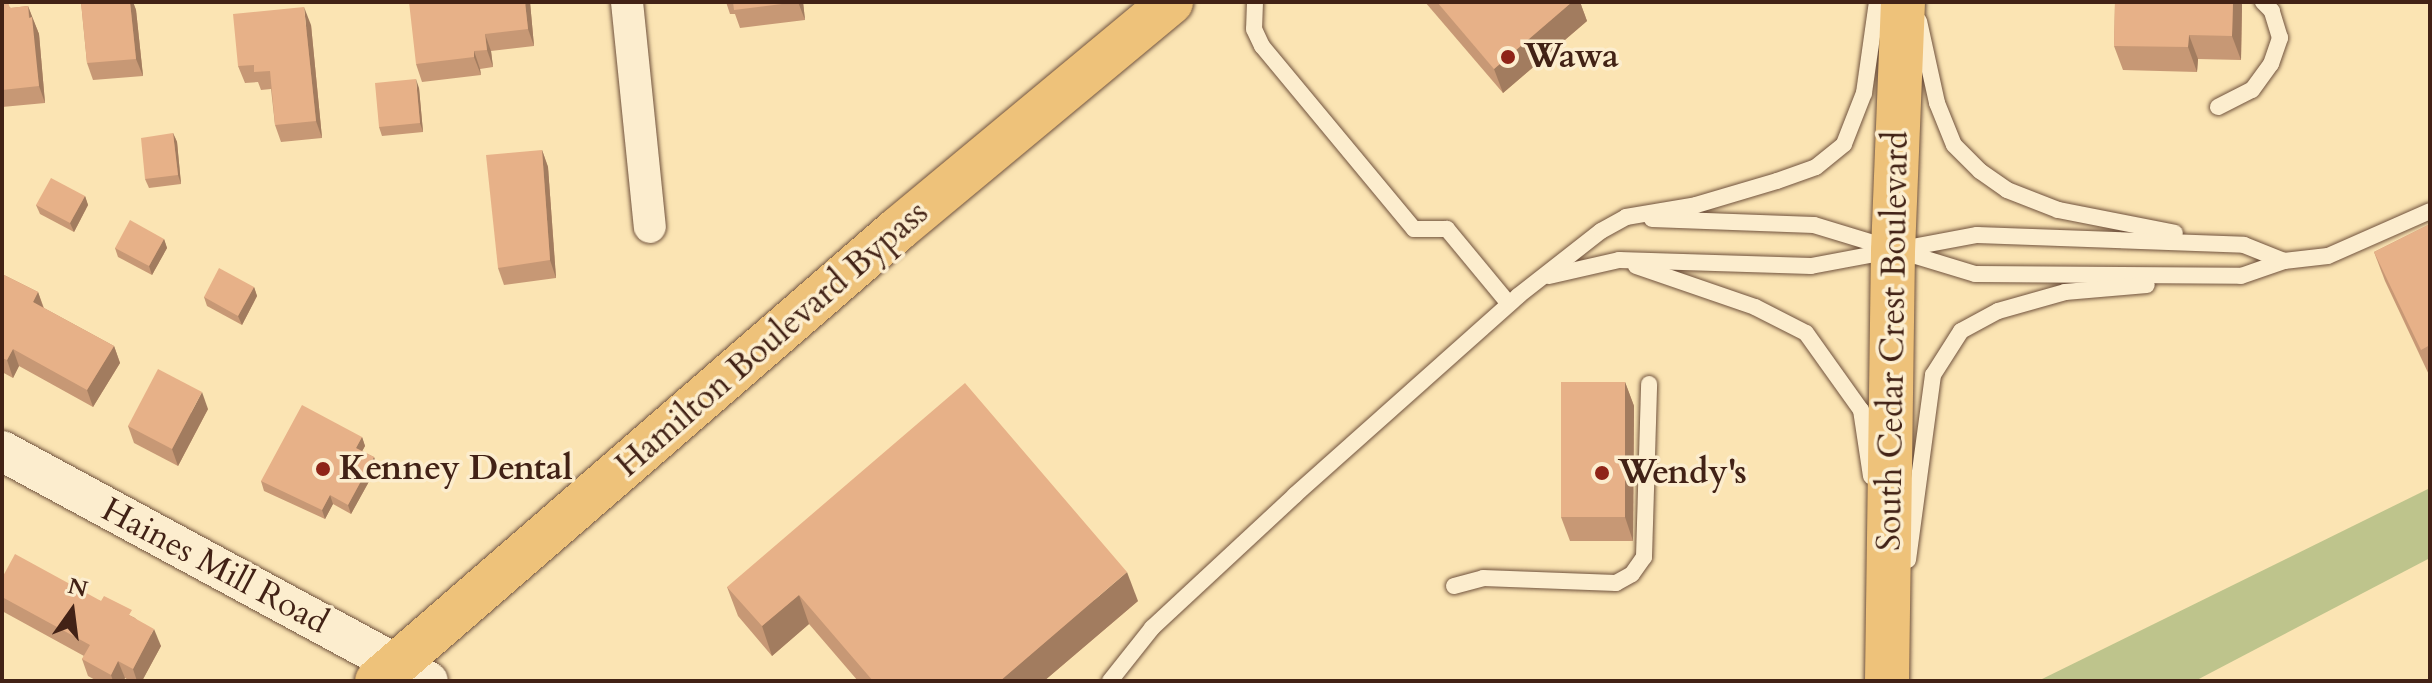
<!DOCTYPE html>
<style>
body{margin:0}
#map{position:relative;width:2432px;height:683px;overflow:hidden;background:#fbe4b3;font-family:Cardo,serif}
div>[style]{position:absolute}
.green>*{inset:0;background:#bec48c}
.roads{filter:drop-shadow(0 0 2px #70523d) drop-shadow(0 0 2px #70523d)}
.service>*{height:16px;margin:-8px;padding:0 8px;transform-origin:8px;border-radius:8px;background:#fcedce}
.minor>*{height:32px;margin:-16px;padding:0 16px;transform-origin:16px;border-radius:16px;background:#fcedce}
.tertiary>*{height:40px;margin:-20px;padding:0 20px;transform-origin:20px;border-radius:20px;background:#fcedce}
.primary>*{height:44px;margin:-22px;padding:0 22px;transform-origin:22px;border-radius:22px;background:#eec27a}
.wall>*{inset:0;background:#c79875}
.shaded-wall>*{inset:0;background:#a27c5f}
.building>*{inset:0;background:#e7b188}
.dots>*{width:22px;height:22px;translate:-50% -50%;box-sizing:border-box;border:4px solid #fcedce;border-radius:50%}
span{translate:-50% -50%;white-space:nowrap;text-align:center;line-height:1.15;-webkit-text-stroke:7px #fcedce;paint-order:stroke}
.poi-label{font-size:34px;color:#422216;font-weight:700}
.left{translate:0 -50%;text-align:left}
.street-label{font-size:34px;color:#422216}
.frame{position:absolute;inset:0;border:4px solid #422216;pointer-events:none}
.north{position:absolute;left:32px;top:571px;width:80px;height:80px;-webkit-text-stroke:6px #fcedce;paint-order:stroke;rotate:14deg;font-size:22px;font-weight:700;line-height:32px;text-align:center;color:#422216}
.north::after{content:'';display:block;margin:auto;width:28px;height:36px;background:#422216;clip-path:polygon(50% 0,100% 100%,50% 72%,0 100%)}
</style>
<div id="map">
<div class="green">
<i style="clip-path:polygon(2430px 488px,2430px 558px,2195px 681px,2038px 681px)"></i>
</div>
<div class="roads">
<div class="service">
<i style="left:1255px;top:2px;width:27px;rotate:92deg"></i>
<i style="left:1254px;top:29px;width:19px;rotate:65deg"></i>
<i style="left:1262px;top:46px;width:238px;rotate:50.3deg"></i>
<i style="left:1414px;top:229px;width:33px"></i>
<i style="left:1447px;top:229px;width:97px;rotate:50.4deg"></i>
<i style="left:1919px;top:21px;width:84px;rotate:77.6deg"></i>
<i style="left:1937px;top:103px;width:45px;rotate:68deg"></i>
<i style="left:1954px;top:145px;width:37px;rotate:45deg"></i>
<i style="left:1980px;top:171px;width:33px;rotate:35deg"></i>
<i style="left:2007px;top:190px;width:55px;rotate:21.4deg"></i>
<i style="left:2058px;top:210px;width:119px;rotate:11.1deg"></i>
<i style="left:2218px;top:107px;width:38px;rotate:-27deg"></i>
<i style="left:2252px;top:90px;width:32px;rotate:-54deg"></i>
<i style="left:2271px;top:64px;width:28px;rotate:-71deg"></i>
<i style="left:2280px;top:38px;width:28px;rotate:-107deg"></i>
<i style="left:2272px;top:11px;width:13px;rotate:-135deg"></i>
<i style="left:1652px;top:219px;width:162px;rotate:2.1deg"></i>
<i style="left:1814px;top:225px;width:168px;rotate:16.9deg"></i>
<i style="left:1975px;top:274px;width:266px;rotate:0.4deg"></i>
<i style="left:2241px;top:276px;width:46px;rotate:-19.2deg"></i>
<i style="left:2284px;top:261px;width:44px;rotate:-6.5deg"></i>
<i style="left:2328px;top:256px;width:111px;rotate:-23.8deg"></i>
<i style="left:1636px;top:266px;width:126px;rotate:19deg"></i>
<i style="left:1755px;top:307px;width:57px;rotate:27deg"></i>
<i style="left:1806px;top:333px;width:95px;rotate:54.5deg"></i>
<i style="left:1861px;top:410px;width:67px;rotate:81.4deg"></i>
<i style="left:1549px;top:276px;width:72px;rotate:-12.9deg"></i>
<i style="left:1619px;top:260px;width:192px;rotate:1.8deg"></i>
<i style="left:1811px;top:266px;width:169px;rotate:-10.6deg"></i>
<i style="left:1977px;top:235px;width:267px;rotate:2.1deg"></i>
<i style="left:2244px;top:245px;width:43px;rotate:21.8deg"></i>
<i style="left:1908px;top:560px;width:187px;rotate:-82.3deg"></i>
<i style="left:1933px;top:375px;width:52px;rotate:-57.5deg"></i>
<i style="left:1961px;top:331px;width:42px;rotate:-28.4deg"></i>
<i style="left:1998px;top:311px;width:70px;rotate:-15.8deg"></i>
<i style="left:2065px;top:292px;width:82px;rotate:-4.9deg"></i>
<i style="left:1454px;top:586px;width:30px;rotate:-15deg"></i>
<i style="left:1483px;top:578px;width:133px;rotate:2.2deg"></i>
<i style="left:1616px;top:583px;width:18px;rotate:-29deg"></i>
<i style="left:1632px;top:574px;width:21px;rotate:-55deg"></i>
<i style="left:1644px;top:557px;width:173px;rotate:-88.3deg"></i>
<i style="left:1110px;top:681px;width:68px;rotate:-51.6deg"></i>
<i style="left:1152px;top:628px;width:195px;rotate:-42.9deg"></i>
<i style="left:1295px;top:495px;width:299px;rotate:-41.7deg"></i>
<i style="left:1518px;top:296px;width:105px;rotate:-38.1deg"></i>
<i style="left:1601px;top:231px;width:29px;rotate:-29deg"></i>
<i style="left:1626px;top:217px;width:71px;rotate:-9.7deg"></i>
<i style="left:1696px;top:205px;width:84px;rotate:-16.5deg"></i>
<i style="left:1777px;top:181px;width:41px;rotate:-19.7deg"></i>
<i style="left:1816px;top:167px;width:36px;rotate:-39deg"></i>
<i style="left:1844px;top:144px;width:55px;rotate:-68.6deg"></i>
<i style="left:1864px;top:93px;width:92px;rotate:-81.9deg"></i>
</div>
<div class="minor">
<i style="left:627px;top:2px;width:226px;rotate:84.2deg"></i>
</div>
<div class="tertiary">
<i style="left:2px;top:451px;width:484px;rotate:28.4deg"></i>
</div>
<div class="primary">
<i style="left:377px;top:681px;width:690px;rotate:-40.94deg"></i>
<i style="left:898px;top:229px;width:355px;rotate:-39.7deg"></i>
<i style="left:1887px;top:681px;width:430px;rotate:-89.2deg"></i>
<i style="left:1893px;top:251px;width:249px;rotate:-87.7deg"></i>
</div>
</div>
<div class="wall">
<i style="clip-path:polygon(2px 2px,11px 8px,28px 6px,32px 17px,39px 34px,45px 103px,2px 107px)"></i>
<i style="clip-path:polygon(81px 2px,133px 2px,136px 10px,143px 76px,93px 80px,87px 63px)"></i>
<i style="clip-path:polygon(530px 2px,534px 46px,491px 51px,493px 67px,480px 69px,481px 75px,422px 82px,416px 64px)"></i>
<i style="clip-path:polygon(726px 2px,803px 2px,805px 20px,740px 28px,735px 14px,730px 14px)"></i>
<i style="clip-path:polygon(1425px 2px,1580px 2px,1587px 21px,1503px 93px)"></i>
<i style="clip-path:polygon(2115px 2px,2241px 2px,2242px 5px,2241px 60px,2198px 59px,2197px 72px,2123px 70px,2114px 46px)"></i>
<i style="clip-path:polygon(311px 25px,322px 138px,281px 142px,275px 125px,271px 89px,261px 90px,258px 82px,245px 83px,238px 66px)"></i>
<i style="clip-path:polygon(419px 88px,423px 132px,382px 136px,379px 127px)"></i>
<i style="clip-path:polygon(173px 133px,177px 142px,181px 184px,149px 188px,145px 179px)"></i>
<i style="clip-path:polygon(542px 150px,548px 167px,556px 278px,504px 285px,498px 268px)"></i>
<i style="clip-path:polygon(85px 196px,88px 205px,74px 232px,40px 214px,36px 205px)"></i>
<i style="clip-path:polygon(2430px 224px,2430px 377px,2385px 281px,2374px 252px)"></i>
<i style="clip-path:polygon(164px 239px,167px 248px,152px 275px,118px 257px,115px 248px)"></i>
<i style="clip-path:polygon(2px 274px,38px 292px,44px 308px,114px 346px,120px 363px,93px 407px,19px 366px,13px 378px,2px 372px)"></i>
<i style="clip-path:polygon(254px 287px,257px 296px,242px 325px,207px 306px,204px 297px)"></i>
<i style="clip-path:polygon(1625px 382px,1634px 406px,1633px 541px,1570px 541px,1561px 517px)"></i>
<i style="clip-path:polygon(208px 409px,178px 466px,134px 443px,128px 426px)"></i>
<i style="clip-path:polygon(362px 437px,365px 446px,362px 451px,374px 457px,377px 467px,351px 514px,333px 504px,325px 519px,264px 491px,261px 481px)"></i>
<i style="clip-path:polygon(2px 578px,101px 601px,135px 618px,161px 646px,142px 681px,130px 681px,125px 678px,123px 681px,97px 681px,88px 676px,82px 659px,84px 656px,2px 611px)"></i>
<i style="clip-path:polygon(727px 587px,1138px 601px,1044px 681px,858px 681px,809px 624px,772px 656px,738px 616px)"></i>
</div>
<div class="shaded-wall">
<i style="clip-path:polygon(130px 2px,133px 2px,136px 10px,143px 76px,136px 59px)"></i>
<i style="clip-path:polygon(525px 2px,530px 2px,534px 46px,528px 29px)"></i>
<i style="clip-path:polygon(798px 2px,803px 2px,805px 20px)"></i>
<i style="clip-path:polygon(1572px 2px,1580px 2px,1587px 21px,1503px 93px,1494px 69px)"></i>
<i style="clip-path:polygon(2233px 2px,2241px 2px,2242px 5px,2241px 60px,2232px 36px)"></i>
<i style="clip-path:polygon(28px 6px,39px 34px,45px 103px,39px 86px)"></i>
<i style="clip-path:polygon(304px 7px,311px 25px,322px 138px,316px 121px)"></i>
<i style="clip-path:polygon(485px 34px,491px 51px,493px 67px,487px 50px)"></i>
<i style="clip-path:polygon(2189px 35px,2198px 59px,2197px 72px,2188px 47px)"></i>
<i style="clip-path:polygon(474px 51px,480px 69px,481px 75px,474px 57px)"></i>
<i style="clip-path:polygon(416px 79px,419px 88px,423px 132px,420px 123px)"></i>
<i style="clip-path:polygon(173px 133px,177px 142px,181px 184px,178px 175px)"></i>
<i style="clip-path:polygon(542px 150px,548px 167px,556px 278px,550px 260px)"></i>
<i style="clip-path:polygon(85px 196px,88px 205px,74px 232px,70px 223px)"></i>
<i style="clip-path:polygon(164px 239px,167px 248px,152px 275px,149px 266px)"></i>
<i style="clip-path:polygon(254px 287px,257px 296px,242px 325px,238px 316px)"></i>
<i style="clip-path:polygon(38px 292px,44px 310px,33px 302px)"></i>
<i style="clip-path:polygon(114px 346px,120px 363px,93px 407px,87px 390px)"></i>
<i style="clip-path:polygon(13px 349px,19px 366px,13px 378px,7px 360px)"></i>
<i style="clip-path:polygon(1625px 382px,1634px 406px,1633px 541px,1625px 517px)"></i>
<i style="clip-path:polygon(202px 392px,208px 409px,178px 466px,172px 449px)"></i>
<i style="clip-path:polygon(362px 437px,365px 446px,359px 457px,356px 448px)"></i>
<i style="clip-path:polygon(374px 457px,377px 467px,351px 514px,348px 505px)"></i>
<i style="clip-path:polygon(330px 495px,333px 504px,325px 519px,322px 510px)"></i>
<i style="clip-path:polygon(1127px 572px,1138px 601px,1044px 681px,1000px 681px)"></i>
<i style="clip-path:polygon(799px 595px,809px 624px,772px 656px,762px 626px)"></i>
<i style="clip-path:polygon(154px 629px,161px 646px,142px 681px,137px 681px,133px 669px)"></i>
<i style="clip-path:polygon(118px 661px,125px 678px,123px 681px,113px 681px,111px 675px)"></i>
</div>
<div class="building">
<i style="clip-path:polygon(2px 2px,8px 2px,10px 8px,28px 6px,29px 18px,32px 17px,39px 86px,2px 90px)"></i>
<i style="clip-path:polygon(81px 2px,130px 2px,136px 59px,87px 63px)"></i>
<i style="clip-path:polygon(409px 2px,525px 2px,528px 29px,485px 34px,487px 50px,474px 51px,474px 57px,416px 64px)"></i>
<i style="clip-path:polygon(733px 2px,798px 2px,734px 10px)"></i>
<i style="clip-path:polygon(1437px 2px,1572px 2px,1494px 69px)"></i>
<i style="clip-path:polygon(2115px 2px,2233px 2px,2232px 36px,2189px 35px,2188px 47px,2114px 46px)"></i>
<i style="clip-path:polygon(304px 7px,316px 121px,275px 125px,270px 71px,254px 72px,254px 65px,238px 66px,233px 14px)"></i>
<i style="clip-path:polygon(416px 79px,420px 123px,379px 127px,375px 83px)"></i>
<i style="clip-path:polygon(173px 133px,178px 175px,145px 179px,141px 138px)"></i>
<i style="clip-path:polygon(542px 150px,550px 260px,498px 268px,486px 155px)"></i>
<i style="clip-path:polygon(51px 178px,85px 196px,70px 223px,36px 205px)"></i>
<i style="clip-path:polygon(130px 220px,164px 239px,149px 266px,115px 248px)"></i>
<i style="clip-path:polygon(2430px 224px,2430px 345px,2421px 350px,2374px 252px)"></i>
<i style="clip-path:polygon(219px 268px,254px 287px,238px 316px,204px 297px)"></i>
<i style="clip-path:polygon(2px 274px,38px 292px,33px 302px,114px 346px,87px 390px,13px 349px,7px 360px,2px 358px)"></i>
<i style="clip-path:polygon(158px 369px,202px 392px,172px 449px,128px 426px)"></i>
<i style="clip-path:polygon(1561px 382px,1625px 382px,1625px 517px,1561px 517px)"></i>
<i style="clip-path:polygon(965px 383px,1127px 572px,1000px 681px,873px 681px,799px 595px,762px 626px,727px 587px)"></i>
<i style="clip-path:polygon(302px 405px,362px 437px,356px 448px,374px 457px,348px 505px,330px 495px,322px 510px,261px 481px)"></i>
<i style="clip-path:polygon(15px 554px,101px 601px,104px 596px,132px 610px,129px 615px,154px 629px,133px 669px,118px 661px,111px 675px,82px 659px,90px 645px,2px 597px,2px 578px)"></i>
</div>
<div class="dots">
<i style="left:1508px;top:57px;background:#8f2418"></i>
<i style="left:323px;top:469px;background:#8f2418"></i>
<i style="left:1602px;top:473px;background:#8f2418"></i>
</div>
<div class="poi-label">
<span class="left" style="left:1524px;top:57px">Wawa</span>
<span class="left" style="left:339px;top:469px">Kenney Dental</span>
<span class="left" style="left:1618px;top:473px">Wendy's</span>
</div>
<div class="street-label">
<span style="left:772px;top:339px;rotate:-41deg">Hamilton Boulevard Bypass</span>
<span style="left:1893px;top:341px;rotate:-89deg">South Cedar Crest Boulevard</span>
<span style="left:215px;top:566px;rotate:28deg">Haines Mill Road</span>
</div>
<div class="frame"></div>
<div class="north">N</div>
</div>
